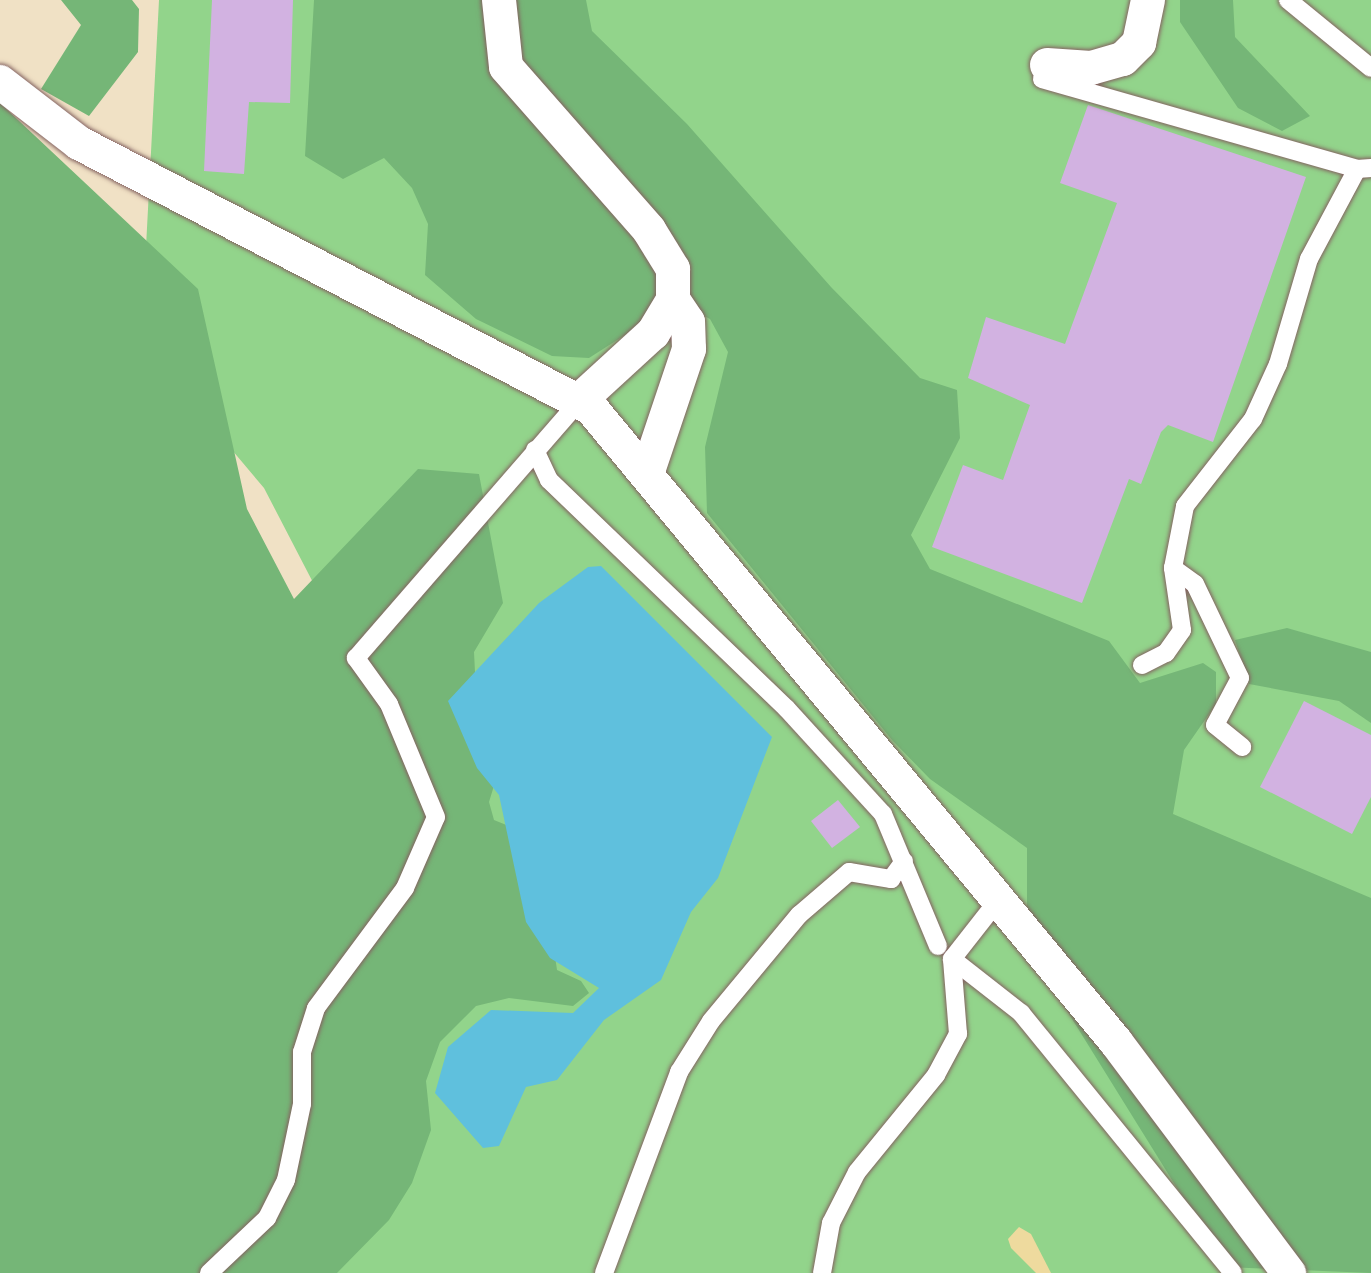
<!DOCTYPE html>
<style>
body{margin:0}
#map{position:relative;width:1371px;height:1273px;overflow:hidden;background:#f0e1c5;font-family:"Indie Flower",sans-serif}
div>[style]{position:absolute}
.green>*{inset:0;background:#92d48b}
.forest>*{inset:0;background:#75b677}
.sand>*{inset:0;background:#eeda9e}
.water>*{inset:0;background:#5fc0dd}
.building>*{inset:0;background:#d2b2e1}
.roads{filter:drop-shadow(0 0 2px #846361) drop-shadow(0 0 2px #846361)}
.lane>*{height:18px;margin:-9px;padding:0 9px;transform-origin:9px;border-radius:9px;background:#fff}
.street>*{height:34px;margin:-17px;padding:0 17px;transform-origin:17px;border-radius:17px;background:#fff}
span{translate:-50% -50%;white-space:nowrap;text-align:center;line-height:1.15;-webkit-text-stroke:6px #f6f6f2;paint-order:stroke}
</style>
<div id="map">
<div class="green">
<i style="clip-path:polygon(159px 0,1371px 0,1371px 1273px,0 1273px,0 925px,319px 594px,264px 488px,141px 342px)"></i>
</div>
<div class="forest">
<i style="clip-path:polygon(61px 0,132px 0,139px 9px,138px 52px,89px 116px,41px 89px,81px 25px)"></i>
<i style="clip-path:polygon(314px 0,586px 0,592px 31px,687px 124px,831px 287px,920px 378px,957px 390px,960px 438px,911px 535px,930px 569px,1109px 641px,1140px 683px,1203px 663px,1216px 672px,1216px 704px,1184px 750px,1173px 814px,1371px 898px,1371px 1273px,1226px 1267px,1046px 977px,1027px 907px,1027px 848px,930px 779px,892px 740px,707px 513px,705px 447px,728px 352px,710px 319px,695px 311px,639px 326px,589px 358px,552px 356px,476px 319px,425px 275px,428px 224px,412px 188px,384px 158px,343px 179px,305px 156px)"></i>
<i style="clip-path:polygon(1180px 0,1233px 0,1235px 37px,1310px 116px,1282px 131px,1238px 108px,1180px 22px)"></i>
<i style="clip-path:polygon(0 103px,198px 289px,247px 509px,294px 599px,418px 469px,479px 474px,503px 603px,474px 652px,477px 713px,500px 766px,489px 802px,494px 820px,538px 838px,557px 970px,581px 981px,589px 993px,573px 1006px,509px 998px,476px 1006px,440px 1042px,426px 1081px,431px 1130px,412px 1183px,389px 1220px,337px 1273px,0 1273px)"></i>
<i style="clip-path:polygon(1287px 628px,1371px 652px,1371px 723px,1339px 701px,1249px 684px,1235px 640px)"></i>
</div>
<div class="sand">
<i style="clip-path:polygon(1019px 1227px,1031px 1234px,1051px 1273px,1036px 1273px,1011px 1248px,1008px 1239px)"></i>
</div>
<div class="water">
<i style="clip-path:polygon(601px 566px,772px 737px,718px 878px,691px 912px,661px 980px,604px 1020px,557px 1080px,526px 1087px,499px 1146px,483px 1148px,435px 1093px,448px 1047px,491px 1010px,573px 1013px,599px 988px,550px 958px,526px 922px,499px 795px,477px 768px,448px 701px,539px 603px,588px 567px)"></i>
</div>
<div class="building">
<i style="clip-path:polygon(212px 0,293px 0,290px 103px,249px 102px,244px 174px,204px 171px)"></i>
<i style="clip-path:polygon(1088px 105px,1306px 177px,1213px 442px,1168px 425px,1161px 432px,1141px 484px,1129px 479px,1082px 603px,932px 547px,963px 465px,1003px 480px,1030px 405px,968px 378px,986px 317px,1065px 344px,1117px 203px,1060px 183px)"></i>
<i style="clip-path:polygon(1304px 701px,1371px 735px,1371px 797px,1352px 834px,1260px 787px)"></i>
<i style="clip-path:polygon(838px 800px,860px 827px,832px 848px,811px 821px)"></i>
</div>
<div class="roads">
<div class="lane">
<i style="left:1288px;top:0;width:107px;rotate:39.3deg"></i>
<i style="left:1042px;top:79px;width:328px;rotate:15.9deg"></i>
<i style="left:535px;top:450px;width:33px;rotate:65deg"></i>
<i style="left:549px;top:480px;width:330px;rotate:43.9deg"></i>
<i style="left:787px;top:709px;width:142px;rotate:47.6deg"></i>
<i style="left:883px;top:814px;width:143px;rotate:67.4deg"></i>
<i style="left:1173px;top:568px;width:27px;rotate:36deg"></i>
<i style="left:1195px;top:584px;width:104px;rotate:64.4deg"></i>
<i style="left:1240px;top:678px;width:53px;rotate:118deg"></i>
<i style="left:1215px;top:725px;width:35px;rotate:39deg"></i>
<i style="left:1142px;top:665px;width:27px;rotate:-27deg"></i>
<i style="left:1166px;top:653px;width:28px;rotate:-55deg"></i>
<i style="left:1182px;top:630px;width:63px;rotate:-98.3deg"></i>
<i style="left:1173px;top:568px;width:63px;rotate:-79deg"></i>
<i style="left:1185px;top:506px;width:110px;rotate:-52deg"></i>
<i style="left:1253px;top:419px;width:60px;rotate:-65.6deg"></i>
<i style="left:1278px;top:364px;width:109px;rotate:-73.6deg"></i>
<i style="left:1309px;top:259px;width:102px;rotate:-61.9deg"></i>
<i style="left:1357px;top:169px;width:14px;rotate:-4deg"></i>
<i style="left:952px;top:959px;width:88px;rotate:38deg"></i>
<i style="left:1021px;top:1013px;width:335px;rotate:50.8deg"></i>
<i style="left:209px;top:1273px;width:80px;rotate:-43.5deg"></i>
<i style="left:267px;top:1218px;width:42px;rotate:-63.4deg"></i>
<i style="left:286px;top:1180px;width:78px;rotate:-78.1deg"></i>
<i style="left:302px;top:1104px;width:52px;rotate:-90deg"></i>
<i style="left:302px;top:1052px;width:46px;rotate:-72.3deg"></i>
<i style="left:316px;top:1008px;width:149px;rotate:-53.4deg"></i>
<i style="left:405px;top:888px;width:77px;rotate:-66.4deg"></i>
<i style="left:436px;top:817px;width:122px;rotate:-112.6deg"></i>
<i style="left:389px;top:704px;width:57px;rotate:-125.7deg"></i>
<i style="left:356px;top:658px;width:342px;rotate:-49deg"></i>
<i style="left:604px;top:1273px;width:215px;rotate:-69.5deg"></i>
<i style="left:679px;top:1072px;width:60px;rotate:-57.9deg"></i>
<i style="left:711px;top:1021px;width:138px;rotate:-50.3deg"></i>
<i style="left:799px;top:915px;width:66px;rotate:-40.7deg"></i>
<i style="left:849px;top:872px;width:43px;rotate:9.5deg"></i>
<i style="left:891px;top:879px;width:22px;rotate:-54deg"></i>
<i style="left:822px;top:1273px;width:51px;rotate:-79.8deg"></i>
<i style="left:831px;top:1223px;width:57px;rotate:-63deg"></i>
<i style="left:857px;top:1172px;width:125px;rotate:-50.8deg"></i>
<i style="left:936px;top:1075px;width:47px;rotate:-61.8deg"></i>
<i style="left:958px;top:1034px;width:75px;rotate:-94.6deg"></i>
<i style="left:952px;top:959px;width:76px;rotate:-51.9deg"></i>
</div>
<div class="street">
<i style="left:499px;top:0;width:67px;rotate:84deg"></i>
<i style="left:506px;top:67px;width:217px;rotate:48.7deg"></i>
<i style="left:649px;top:230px;width:46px;rotate:58.4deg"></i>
<i style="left:673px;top:269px;width:31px;rotate:90deg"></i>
<i style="left:673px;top:300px;width:39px;rotate:121deg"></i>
<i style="left:653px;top:333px;width:99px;rotate:137.5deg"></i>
<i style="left:1047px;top:65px;width:44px;rotate:3.9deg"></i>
<i style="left:1091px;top:68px;width:33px;rotate:-16deg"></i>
<i style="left:1123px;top:59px;width:23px;rotate:-45deg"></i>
<i style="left:1139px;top:43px;width:44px;rotate:-78.2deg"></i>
<i style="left:0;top:82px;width:100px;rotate:37.7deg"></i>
<i style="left:79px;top:143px;width:577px;rotate:27.37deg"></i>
<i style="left:591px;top:408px;width:823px;rotate:50.37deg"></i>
<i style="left:1116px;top:1042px;width:289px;rotate:53.2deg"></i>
<i style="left:647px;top:474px;width:132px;rotate:-71.4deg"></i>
<i style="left:689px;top:349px;width:27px;rotate:-92deg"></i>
<i style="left:688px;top:322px;width:27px;rotate:-124deg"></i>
</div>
</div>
</div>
